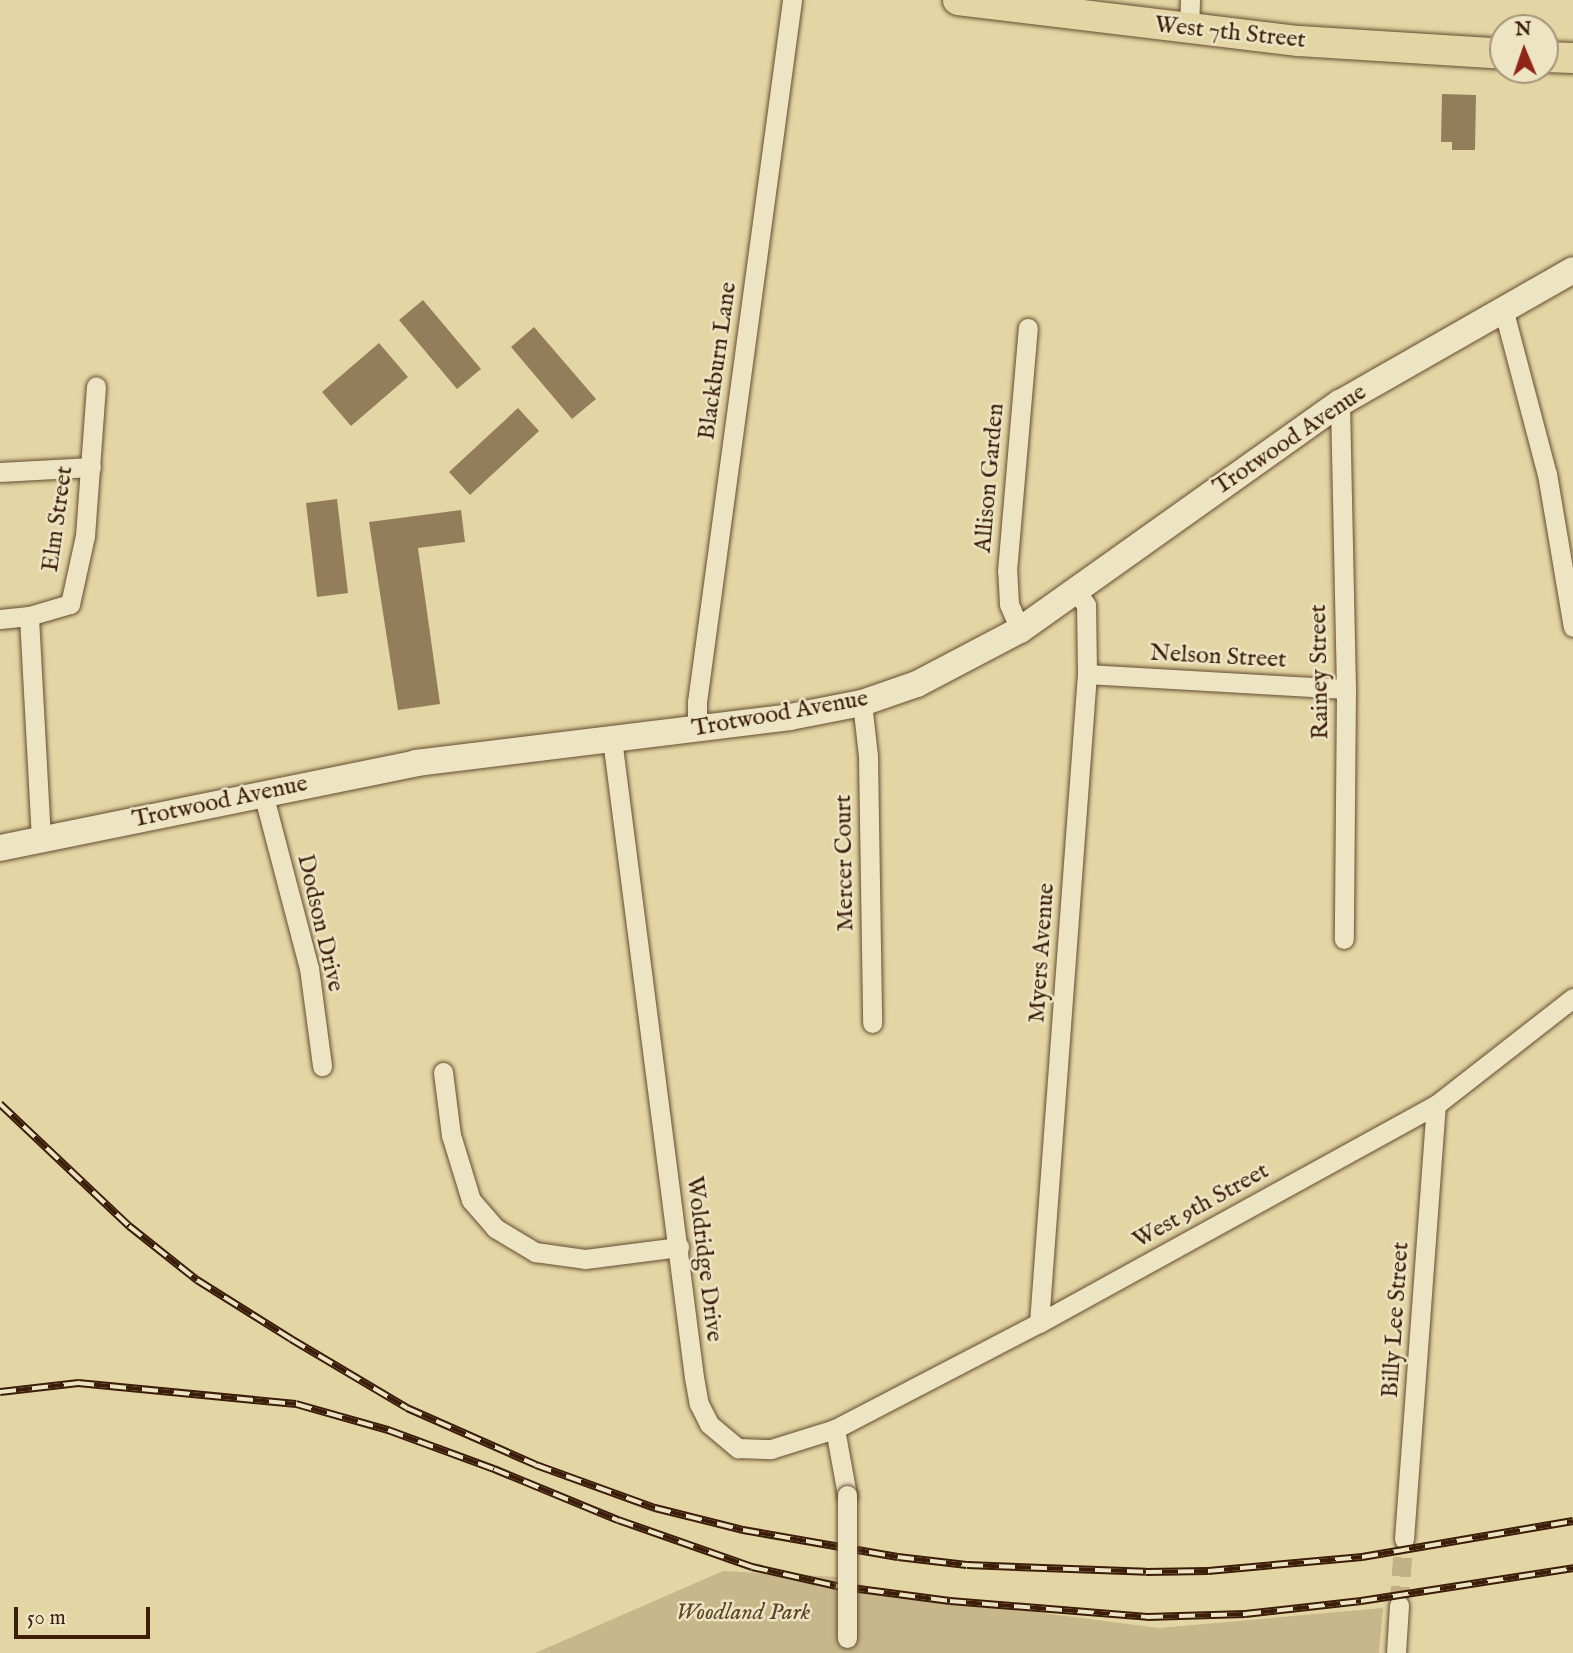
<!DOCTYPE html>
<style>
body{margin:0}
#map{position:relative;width:1573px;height:1653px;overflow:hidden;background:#e4d6a4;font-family:"IM FELL English",serif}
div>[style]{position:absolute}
.green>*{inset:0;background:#c7b78a}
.building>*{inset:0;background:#937d5a}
.street-tunnel>*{height:19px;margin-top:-9.5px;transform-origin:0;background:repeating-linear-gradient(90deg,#c2b185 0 19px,transparent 0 29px)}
.roads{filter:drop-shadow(0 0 2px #654b30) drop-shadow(0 0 2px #654b30)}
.street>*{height:19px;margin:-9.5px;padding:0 9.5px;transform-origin:9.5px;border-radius:9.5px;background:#ede4c4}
.secondary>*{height:26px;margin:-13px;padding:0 13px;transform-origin:13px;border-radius:13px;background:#ede4c4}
.primary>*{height:30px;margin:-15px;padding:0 15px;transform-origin:15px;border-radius:15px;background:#e4d6a4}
.rail>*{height:8px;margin-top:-4px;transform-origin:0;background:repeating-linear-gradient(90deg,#ede4c4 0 16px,#3b1d0a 0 32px);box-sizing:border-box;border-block:2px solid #3b1d0a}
.bridges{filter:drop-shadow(0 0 2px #654b30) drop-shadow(0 0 2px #654b30)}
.street-bridge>*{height:19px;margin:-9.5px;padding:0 9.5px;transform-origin:9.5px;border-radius:9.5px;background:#ede4c4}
span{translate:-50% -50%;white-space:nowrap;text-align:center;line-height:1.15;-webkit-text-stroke:5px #ede4c4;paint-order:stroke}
.street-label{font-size:24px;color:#3b1d0a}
.park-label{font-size:24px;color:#5e442a;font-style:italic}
.north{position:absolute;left:1489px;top:14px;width:70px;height:70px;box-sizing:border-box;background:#ede4c4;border:2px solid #a6947a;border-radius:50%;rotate:358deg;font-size:19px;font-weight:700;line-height:28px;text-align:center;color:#3b1d0a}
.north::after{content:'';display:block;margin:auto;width:24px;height:32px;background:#8f2418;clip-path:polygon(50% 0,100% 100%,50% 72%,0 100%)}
.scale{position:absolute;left:14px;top:1607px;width:136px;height:32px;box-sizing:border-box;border:4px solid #3b1d0a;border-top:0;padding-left:9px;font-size:21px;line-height:24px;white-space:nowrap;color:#3b1d0a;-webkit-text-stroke:5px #ede4c4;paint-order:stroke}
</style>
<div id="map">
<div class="green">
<i style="clip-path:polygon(723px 1571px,838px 1577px,874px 1589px,919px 1597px,1159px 1628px,1383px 1608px,1379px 1653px,535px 1653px)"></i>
</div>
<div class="building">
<i style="clip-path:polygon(1442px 94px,1476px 95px,1475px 150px,1452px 150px,1452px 142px,1441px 142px)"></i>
<i style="clip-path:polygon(423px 300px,481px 369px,457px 389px,399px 320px)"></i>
<i style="clip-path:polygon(534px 327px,596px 399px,572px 419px,511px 347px)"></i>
<i style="clip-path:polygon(379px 343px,408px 377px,351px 426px,322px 392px)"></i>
<i style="clip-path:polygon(518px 408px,539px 431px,470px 495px,449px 472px)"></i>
<i style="clip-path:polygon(337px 499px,348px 593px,317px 597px,306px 503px)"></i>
<i style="clip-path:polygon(461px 510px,465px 542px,418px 548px,440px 704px,398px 710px,369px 522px)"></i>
</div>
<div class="street-tunnel">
<i style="left:1399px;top:1605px;width:66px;rotate:-85.7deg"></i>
</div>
<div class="roads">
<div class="street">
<i style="left:1189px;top:29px;width:29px;rotate:-88deg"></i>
<i style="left:1503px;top:308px;width:172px;rotate:75.2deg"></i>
<i style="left:1547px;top:474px;width:155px;rotate:80.4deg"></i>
<i style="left:1340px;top:403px;width:286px;rotate:88.8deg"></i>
<i style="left:1346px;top:689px;width:250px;rotate:90.5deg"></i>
<i style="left:0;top:472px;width:91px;rotate:-3.1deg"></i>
<i style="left:0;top:619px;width:29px;rotate:-6deg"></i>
<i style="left:1020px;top:630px;width:28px;rotate:-113deg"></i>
<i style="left:1009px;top:604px;width:33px;rotate:-93deg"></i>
<i style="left:1007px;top:571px;width:244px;rotate:-85.1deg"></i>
<i style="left:1087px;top:674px;width:259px;rotate:3.3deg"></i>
<i style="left:862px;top:703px;width:53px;rotate:83.5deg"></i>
<i style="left:868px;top:756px;width:267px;rotate:89.1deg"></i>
<i style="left:697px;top:729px;width:27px;rotate:-90deg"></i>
<i style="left:697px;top:702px;width:708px;rotate:-82.29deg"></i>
<i style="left:612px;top:739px;width:643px;rotate:82.68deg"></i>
<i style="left:694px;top:1377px;width:27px;rotate:80deg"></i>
<i style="left:699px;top:1404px;width:22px;rotate:63deg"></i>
<i style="left:709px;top:1424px;width:38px;rotate:40deg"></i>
<i style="left:738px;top:1448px;width:33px;rotate:2deg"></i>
<i style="left:771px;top:1449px;width:67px;rotate:-17.4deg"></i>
<i style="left:835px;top:1429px;width:230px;rotate:-27.5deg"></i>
<i style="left:1039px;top:1323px;width:453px;rotate:-28.8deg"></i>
<i style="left:1436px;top:1105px;width:174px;rotate:-38deg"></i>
<i style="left:263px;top:793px;width:181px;rotate:75.3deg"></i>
<i style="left:309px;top:968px;width:99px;rotate:82.4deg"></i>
<i style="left:41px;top:839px;width:223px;rotate:-93.1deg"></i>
<i style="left:29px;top:616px;width:43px;rotate:-16.3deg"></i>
<i style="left:70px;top:604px;width:70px;rotate:-77.6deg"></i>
<i style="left:85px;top:536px;width:150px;rotate:-85.8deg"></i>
<i style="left:443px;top:1072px;width:64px;rotate:82.8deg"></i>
<i style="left:451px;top:1135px;width:68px;rotate:72.9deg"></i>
<i style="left:471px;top:1200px;width:37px;rotate:49deg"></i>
<i style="left:495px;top:1228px;width:47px;rotate:31deg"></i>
<i style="left:535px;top:1252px;width:50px;rotate:8deg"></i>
<i style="left:585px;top:1259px;width:95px;rotate:-7.3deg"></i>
<i style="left:1039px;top:1323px;width:651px;rotate:-85.77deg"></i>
<i style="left:1087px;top:674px;width:69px;rotate:-90.8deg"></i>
<i style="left:1086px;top:605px;width:19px;rotate:-125deg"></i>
<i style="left:835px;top:1429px;width:67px;rotate:79.7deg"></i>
<i style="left:1404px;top:1539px;width:435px;rotate:-85.8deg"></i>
<i style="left:1396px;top:1653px;width:48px;rotate:-86.4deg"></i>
</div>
<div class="secondary">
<i style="left:0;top:848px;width:425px;rotate:-11.5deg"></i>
<i style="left:416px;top:763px;width:377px;rotate:-7deg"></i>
<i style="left:790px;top:717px;width:73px;rotate:-11deg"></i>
<i style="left:862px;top:703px;width:58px;rotate:-19.1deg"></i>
<i style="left:917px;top:684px;width:116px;rotate:-27.7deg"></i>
<i style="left:1020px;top:630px;width:392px;rotate:-35.4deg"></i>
<i style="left:1340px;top:403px;width:268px;rotate:-29.7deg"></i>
</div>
<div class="primary">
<i style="left:958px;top:0;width:343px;rotate:6.9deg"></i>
<i style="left:1299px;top:41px;width:204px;rotate:3.6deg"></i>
<i style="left:1545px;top:57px;width:28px;rotate:2deg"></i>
</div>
</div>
<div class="rail">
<i style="left:0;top:1104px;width:178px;rotate:43.4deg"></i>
<i style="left:129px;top:1226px;width:87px;rotate:38.5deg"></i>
<i style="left:197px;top:1280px;width:111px;rotate:32.1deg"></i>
<i style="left:291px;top:1339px;width:135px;rotate:30.7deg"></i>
<i style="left:407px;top:1408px;width:141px;rotate:23.8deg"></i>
<i style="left:536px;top:1465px;width:127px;rotate:19.9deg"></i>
<i style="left:655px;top:1508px;width:91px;rotate:14deg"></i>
<i style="left:743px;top:1530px;width:157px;rotate:9.9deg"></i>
<i style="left:898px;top:1557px;width:69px;rotate:6.6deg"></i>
<i style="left:967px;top:1565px;width:179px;rotate:2.2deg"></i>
<i style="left:1146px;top:1572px;width:62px;rotate:-0.9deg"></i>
<i style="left:1208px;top:1571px;width:155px;rotate:-5.2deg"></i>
<i style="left:1362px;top:1557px;width:214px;rotate:-9.7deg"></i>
<i style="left:0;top:1392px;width:79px;rotate:-6.6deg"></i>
<i style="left:78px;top:1383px;width:219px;rotate:5.5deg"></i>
<i style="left:296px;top:1404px;width:96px;rotate:15.8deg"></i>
<i style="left:388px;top:1430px;width:113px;rotate:20.2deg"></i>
<i style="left:494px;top:1469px;width:134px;rotate:22.4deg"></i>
<i style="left:618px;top:1520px;width:142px;rotate:19.3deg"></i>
<i style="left:752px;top:1567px;width:86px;rotate:12.7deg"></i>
<i style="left:836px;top:1586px;width:115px;rotate:7.5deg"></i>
<i style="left:950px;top:1601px;width:198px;rotate:4.6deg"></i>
<i style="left:1147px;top:1617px;width:98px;rotate:-1.8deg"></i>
<i style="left:1245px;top:1614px;width:117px;rotate:-6.4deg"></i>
<i style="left:1361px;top:1601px;width:215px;rotate:-8.8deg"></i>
</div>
<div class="bridges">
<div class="street-bridge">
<i style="left:847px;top:1495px;width:143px;rotate:90deg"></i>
</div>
</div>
<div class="street-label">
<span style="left:1230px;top:33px;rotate:6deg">West 7th Street</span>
<span style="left:718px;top:361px;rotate:-82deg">Blackburn Lane</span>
<span style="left:1290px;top:440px;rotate:-34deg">Trotwood Avenue</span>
<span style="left:990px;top:478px;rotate:-85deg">Allison Garden</span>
<span style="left:58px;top:519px;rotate:-82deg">Elm Street</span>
<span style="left:1218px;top:657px;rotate:3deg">Nelson Street</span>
<span style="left:1320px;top:672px;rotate:-91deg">Rainey Street</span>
<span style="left:780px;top:714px;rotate:-10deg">Trotwood Avenue</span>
<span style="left:220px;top:802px;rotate:-12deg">Trotwood Avenue</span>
<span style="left:845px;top:863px;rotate:-91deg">Mercer Court</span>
<span style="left:320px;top:923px;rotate:77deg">Dodson Drive</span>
<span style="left:1042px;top:953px;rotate:-86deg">Myers Avenue</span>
<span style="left:1201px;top:1206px;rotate:-29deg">West 9th Street</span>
<span style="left:704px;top:1259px;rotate:83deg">Woldridge Drive</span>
<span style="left:1396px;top:1320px;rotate:-86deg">Billy Lee Street</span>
</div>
<div class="park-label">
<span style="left:743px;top:1613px">Woodland Park</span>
</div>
<div class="north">N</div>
<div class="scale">50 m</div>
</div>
